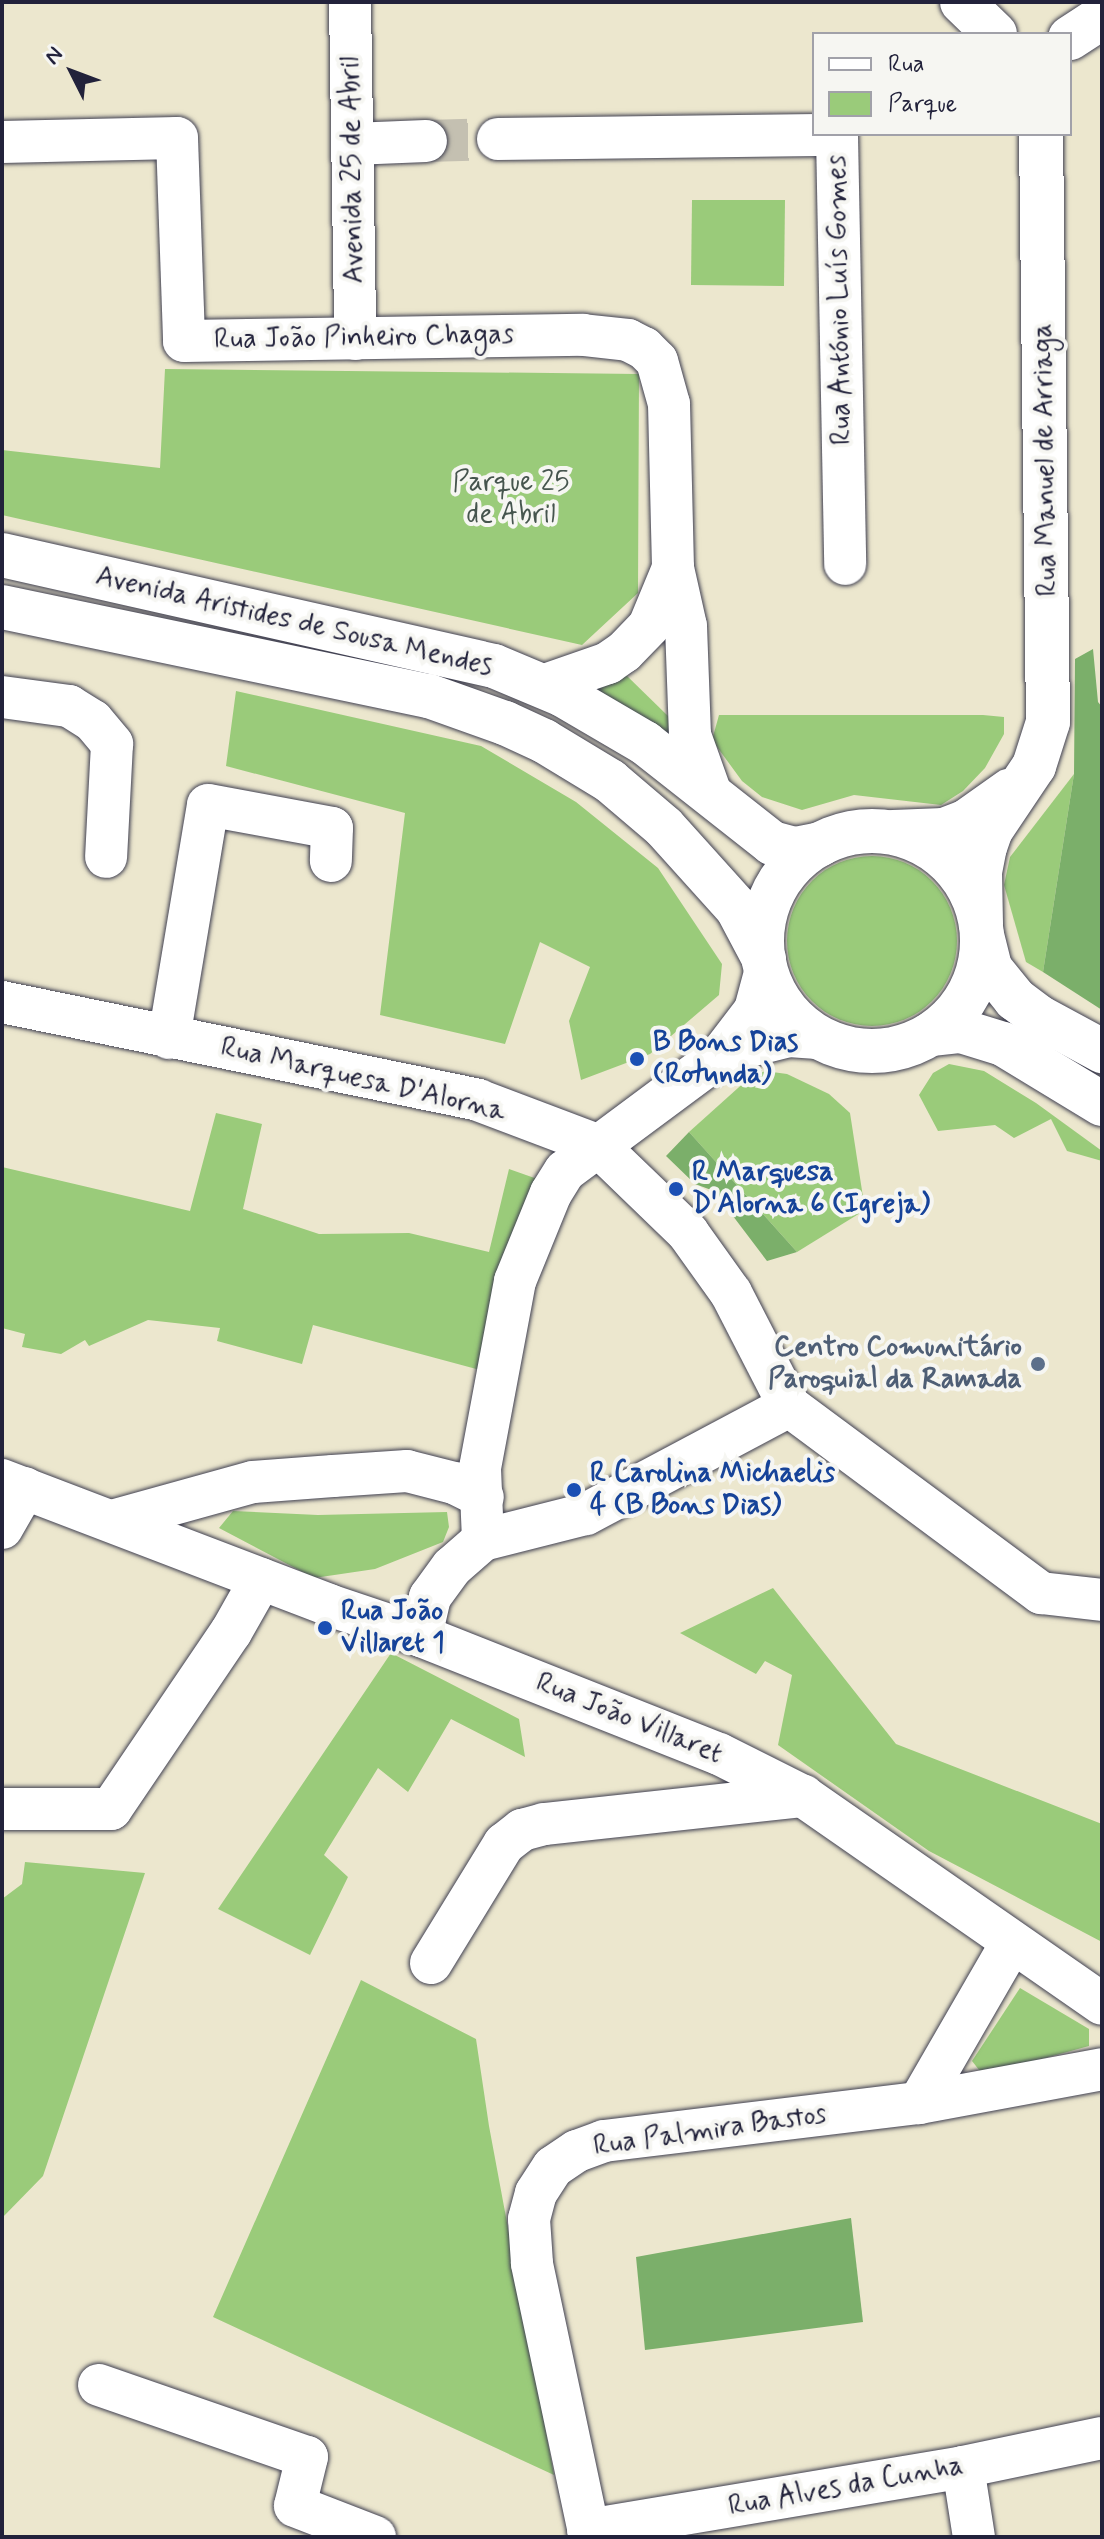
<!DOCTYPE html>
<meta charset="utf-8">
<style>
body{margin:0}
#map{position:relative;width:1104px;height:2539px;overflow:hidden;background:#ece7ce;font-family:Mynerve,sans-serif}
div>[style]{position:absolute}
.green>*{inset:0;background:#9acb7a}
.round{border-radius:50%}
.forest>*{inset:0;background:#7baf6a}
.street-tunnel>*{height:42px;margin-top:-21px;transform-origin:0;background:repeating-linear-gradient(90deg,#c4c0b1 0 42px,transparent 0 63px)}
.roads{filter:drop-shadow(0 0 2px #404051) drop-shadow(0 0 2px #404051)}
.street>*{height:42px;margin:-21px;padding:0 21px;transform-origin:21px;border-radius:21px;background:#fff}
.secondary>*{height:44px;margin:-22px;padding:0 22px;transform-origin:22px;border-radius:22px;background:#fff}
.primary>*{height:44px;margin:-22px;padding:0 22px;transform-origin:22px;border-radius:22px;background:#fff}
.primary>.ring{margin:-22px;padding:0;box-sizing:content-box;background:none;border:44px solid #fff;border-radius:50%}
.dots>*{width:22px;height:22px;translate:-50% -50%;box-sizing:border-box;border:4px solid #f6f6f2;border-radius:50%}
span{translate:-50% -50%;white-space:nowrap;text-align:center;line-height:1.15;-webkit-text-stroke:8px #f6f6f2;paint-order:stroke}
.street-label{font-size:28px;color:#22223b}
.park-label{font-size:28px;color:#46554e}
.transit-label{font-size:28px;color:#164399;font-weight:700}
.left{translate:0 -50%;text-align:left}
.service-label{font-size:28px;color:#4e5e75;font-weight:700}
.right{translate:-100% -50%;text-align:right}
.frame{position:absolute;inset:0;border:4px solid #22223b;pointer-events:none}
.legend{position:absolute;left:812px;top:32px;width:260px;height:104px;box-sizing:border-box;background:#f6f6f2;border:2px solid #a1a1a9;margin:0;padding:10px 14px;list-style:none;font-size:24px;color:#22223b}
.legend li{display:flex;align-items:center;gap:16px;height:40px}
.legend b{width:40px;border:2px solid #a1a1a9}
.north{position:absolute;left:32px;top:32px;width:80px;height:80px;-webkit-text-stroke:6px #f6f6f2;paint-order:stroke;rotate:312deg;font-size:22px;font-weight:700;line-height:32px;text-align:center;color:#22223b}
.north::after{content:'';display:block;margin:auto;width:28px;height:36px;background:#22223b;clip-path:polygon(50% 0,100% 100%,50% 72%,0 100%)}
</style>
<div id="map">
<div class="green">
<i style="clip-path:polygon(692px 200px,785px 200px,784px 286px,691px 285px)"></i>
<i style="clip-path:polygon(165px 369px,639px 374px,638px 593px,582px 645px,2px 515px,2px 450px,160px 468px)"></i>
<i style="clip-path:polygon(625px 674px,668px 716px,670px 734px,663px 735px,597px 691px,598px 687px)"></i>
<i style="clip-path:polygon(236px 691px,481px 746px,576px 802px,658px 868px,722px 964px,719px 995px,650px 1054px,581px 1080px,569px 1021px,590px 967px,540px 942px,505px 1044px,380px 1015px,405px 813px,226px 766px)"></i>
<i style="clip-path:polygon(719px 715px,983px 715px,1004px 717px,1004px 734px,985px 768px,963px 791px,941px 805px,854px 795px,802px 810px,762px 797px,742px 781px,712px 740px)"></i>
<i style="clip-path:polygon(1074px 774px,1043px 972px,1026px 962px,1004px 885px,1010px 857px)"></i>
<i class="round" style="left:787px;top:856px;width:170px;height:170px"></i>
<i style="clip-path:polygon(949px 1064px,984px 1071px,1036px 1103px,1102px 1151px,1102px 1161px,1067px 1151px,1051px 1119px,1014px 1138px,995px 1125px,938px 1131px,919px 1095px,933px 1073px)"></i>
<i style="clip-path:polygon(765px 1071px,787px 1074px,829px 1094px,850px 1113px,865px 1210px,797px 1252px,689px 1132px,748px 1079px)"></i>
<i style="clip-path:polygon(216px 1113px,262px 1124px,243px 1209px,319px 1234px,409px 1233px,489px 1252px,509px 1169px,543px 1181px,480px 1370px,313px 1325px,302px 1364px,217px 1341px,220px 1328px,148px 1320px,89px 1346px,85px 1340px,61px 1354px,22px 1347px,25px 1334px,2px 1328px,2px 1167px,190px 1211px)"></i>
<i style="clip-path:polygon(233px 1511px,318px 1515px,447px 1512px,449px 1527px,443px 1542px,375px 1569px,314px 1578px,219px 1528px)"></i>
<i style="clip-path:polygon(773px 1588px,896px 1744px,1102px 1824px,1102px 1942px,929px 1851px,778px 1745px,792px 1675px,765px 1661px,756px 1674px,680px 1633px)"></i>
<i style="clip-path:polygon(391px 1653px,519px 1719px,525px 1757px,451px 1719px,408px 1792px,378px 1768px,324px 1855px,348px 1877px,310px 1955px,218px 1909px)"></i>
<i style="clip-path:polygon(25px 1862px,145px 1873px,43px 2176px,2px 2218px,2px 1899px,22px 1884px)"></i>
<i style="clip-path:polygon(361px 1980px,476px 2039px,489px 2126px,554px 2475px,213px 2317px)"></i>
<i style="clip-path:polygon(1020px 1988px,1089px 2029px,1089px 2046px,983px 2075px,972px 2061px)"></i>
</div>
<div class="forest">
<i style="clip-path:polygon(1093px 649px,1098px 702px,1102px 707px,1102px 1010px,1043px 972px,1074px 774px,1075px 659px)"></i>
<i style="clip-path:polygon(689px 1132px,797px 1252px,767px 1261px,714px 1191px,695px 1184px,666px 1156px)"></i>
<i style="clip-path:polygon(851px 2218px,863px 2322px,645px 2350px,636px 2257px)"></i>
</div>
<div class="street-tunnel">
<i style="left:426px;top:141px;width:72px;rotate:-1.6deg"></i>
</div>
<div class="roads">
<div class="street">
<i style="left:350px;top:2px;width:337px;rotate:89.1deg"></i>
<i style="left:498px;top:139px;width:339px;rotate:-0.7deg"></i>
<i style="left:837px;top:135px;width:429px;rotate:88.9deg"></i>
<i style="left:2px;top:142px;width:175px;rotate:-1.3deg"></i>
<i style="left:177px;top:138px;width:203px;rotate:88deg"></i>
<i style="left:184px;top:341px;width:399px;rotate:-0.9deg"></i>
<i style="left:583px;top:335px;width:45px;rotate:6.3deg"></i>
<i style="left:628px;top:340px;width:18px;rotate:27deg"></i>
<i style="left:644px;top:348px;width:18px;rotate:45deg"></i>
<i style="left:657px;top:361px;width:45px;rotate:74.4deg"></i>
<i style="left:669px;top:404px;width:164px;rotate:88.6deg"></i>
<i style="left:673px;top:568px;width:59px;rotate:77.4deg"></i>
<i style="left:686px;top:626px;width:109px;rotate:87.9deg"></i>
<i style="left:690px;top:735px;width:63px;rotate:70.4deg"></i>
<i style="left:352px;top:144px;width:74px;rotate:-2.3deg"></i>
<i style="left:542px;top:686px;width:70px;rotate:-19.2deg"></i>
<i style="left:608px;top:663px;width:19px;rotate:-35deg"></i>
<i style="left:624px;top:652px;width:36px;rotate:-46deg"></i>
<i style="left:649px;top:626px;width:63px;rotate:-67.5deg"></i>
<i style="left:2px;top:697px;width:68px;rotate:7.7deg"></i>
<i style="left:69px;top:706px;width:28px;rotate:32deg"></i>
<i style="left:93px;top:721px;width:30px;rotate:50deg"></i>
<i style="left:112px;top:744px;width:113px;rotate:93deg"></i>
<i style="left:2px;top:1002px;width:486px;rotate:11.6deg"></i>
<i style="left:478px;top:1100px;width:127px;rotate:20.7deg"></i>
<i style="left:597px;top:1145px;width:127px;rotate:44deg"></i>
<i style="left:688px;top:1233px;width:74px;rotate:54.4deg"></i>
<i style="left:731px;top:1293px;width:127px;rotate:62.8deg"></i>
<i style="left:789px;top:1406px;width:314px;rotate:36.6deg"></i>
<i style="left:1041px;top:1593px;width:61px;rotate:6.5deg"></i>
<i style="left:169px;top:1038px;width:236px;rotate:-80.5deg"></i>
<i style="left:208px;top:805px;width:126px;rotate:10.5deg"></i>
<i style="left:332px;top:828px;width:33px;rotate:92deg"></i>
<i style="left:720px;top:1056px;width:58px;rotate:-52.7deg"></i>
<i style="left:755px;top:1010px;width:42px;rotate:-75deg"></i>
<i style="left:2px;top:1480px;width:350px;rotate:20.9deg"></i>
<i style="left:329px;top:1605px;width:97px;rotate:18.6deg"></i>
<i style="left:421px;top:1636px;width:321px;rotate:21.6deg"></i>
<i style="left:719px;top:1754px;width:94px;rotate:26.6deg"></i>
<i style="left:803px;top:1796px;width:364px;rotate:34.8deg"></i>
<i style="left:112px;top:1521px;width:146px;rotate:-15.5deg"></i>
<i style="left:253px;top:1482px;width:80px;rotate:-4.3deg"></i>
<i style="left:333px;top:1476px;width:74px;rotate:-3.9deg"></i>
<i style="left:407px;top:1471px;width:49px;rotate:14.3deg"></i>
<i style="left:454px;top:1483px;width:32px;rotate:26deg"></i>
<i style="left:2px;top:1528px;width:46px;rotate:-60.1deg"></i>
<i style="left:483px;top:1540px;width:72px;rotate:-92.4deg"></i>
<i style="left:480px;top:1468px;width:190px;rotate:-79.4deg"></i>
<i style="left:515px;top:1281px;width:95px;rotate:-67.8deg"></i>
<i style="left:551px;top:1193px;width:26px;rotate:-58deg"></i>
<i style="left:565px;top:1171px;width:188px;rotate:-36.6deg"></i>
<i style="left:716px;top:1059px;width:23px;rotate:-25deg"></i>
<i style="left:737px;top:1049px;width:54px;rotate:-14deg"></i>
<i style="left:789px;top:1036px;width:32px;rotate:4deg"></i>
<i style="left:421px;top:1636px;width:40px;rotate:-77deg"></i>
<i style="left:430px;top:1597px;width:37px;rotate:-54deg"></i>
<i style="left:452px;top:1567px;width:41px;rotate:-41.1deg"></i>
<i style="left:483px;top:1540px;width:106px;rotate:-14.2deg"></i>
<i style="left:586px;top:1514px;width:230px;rotate:-28deg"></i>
<i style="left:2px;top:1809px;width:109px"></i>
<i style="left:111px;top:1809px;width:214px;rotate:-55.9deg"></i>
<i style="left:231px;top:1632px;width:61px;rotate:-60.5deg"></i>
<i style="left:431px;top:1963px;width:140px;rotate:-58.5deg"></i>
<i style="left:504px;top:1844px;width:23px;rotate:-38deg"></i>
<i style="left:522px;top:1830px;width:23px;rotate:-15deg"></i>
<i style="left:544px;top:1824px;width:261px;rotate:-6.2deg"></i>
<i style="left:919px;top:2103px;width:186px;rotate:-60deg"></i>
<i style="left:99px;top:2385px;width:220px;rotate:19.1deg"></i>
<i style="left:307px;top:2457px;width:50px;rotate:103.8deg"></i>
<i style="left:295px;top:2506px;width:86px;rotate:21.2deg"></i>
<i style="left:963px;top:2467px;width:71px;rotate:81.1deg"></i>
<i style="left:588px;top:2530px;width:380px;rotate:-9.5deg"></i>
<i style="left:963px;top:2467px;width:142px;rotate:-11.8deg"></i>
<i style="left:590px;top:2537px;width:280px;rotate:-102deg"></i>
<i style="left:532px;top:2263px;width:44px;rotate:-93.9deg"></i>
<i style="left:529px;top:2219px;width:27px;rotate:-75deg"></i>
<i style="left:536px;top:2193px;width:31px;rotate:-57deg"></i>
<i style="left:553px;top:2167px;width:29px;rotate:-34deg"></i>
<i style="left:577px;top:2151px;width:29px;rotate:-20deg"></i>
<i style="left:604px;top:2141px;width:317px;rotate:-6.9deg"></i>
<i style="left:919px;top:2103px;width:186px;rotate:-10.5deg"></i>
</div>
<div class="secondary">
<i style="left:962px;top:2px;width:46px;rotate:44.1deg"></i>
<i style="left:1070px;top:38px;width:38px;rotate:-33deg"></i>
<i style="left:2px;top:555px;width:504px;rotate:12.71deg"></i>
<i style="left:494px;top:666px;width:75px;rotate:22.8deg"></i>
<i style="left:563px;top:695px;width:95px;rotate:30.3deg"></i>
<i style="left:645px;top:743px;width:162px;rotate:38.2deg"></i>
<i style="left:772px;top:843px;width:24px;rotate:15deg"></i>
<i style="left:795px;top:849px;width:26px;rotate:-11deg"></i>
<i style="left:2px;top:607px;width:436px;rotate:11.8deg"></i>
<i style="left:429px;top:696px;width:81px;rotate:19.6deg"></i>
<i style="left:505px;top:723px;width:43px;rotate:24.8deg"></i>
<i style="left:544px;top:741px;width:77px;rotate:31.2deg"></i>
<i style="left:610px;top:781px;width:71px;rotate:40.4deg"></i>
<i style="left:664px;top:827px;width:109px;rotate:48deg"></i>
<i style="left:737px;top:908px;width:58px;rotate:62.1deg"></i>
<i style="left:893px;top:832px;width:51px;rotate:-2.2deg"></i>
<i style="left:944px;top:830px;width:25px;rotate:-21deg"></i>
<i style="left:967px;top:821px;width:52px;rotate:-35.5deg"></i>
<i style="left:981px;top:924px;width:52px;rotate:-91.1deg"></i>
<i style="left:980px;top:872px;width:25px;rotate:-79deg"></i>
<i style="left:985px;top:847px;width:18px;rotate:-71deg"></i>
<i style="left:991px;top:830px;width:77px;rotate:-56.1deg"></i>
<i style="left:1034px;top:766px;width:46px;rotate:-72.3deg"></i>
<i style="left:1048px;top:722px;width:588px;rotate:-90.68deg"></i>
</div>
<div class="primary">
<i class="ring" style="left:762px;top:831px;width:176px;height:176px"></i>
<i style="left:982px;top:935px;width:34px;rotate:76deg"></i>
<i style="left:990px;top:968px;width:40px;rotate:51deg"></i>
<i style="left:1015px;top:999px;width:30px;rotate:37deg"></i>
<i style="left:1039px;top:1017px;width:72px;rotate:28.4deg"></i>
<i style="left:931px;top:1034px;width:30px;rotate:-6deg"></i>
<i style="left:961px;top:1031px;width:44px;rotate:17.2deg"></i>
<i style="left:1003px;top:1044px;width:116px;rotate:31.2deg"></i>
</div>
</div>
<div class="dots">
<i style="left:637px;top:1059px;background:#1a4fb4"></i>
<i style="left:676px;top:1189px;background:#1a4fb4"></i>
<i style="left:1038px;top:1364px;background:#5c6f8a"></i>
<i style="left:574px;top:1490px;background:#1a4fb4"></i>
<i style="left:325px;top:1628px;background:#1a4fb4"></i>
</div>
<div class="street-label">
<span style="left:353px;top:170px;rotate:-91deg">Avenida 25 de Abril</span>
<span style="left:840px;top:300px;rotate:-91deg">Rua António Luís Gomes</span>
<span style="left:364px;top:338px;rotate:-1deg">Rua João Pinheiro Chagas</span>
<span style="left:1046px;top:460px;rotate:-91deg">Rua Manuel de Arriaga</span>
<span style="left:294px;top:622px;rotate:13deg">Avenida Aristides de Sousa Mendes</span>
<span style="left:363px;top:1080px;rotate:13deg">Rua Marquesa D'Alorna</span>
<span style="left:629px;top:1719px;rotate:22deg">Rua João Villaret</span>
<span style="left:710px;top:2131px;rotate:-8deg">Rua Palmira Bastos</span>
<span style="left:846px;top:2487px;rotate:-10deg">Rua Alves da Cunha</span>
</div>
<div class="park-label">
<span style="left:511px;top:499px">Parque 25<br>de Abril</span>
</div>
<div class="transit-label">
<span class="left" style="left:653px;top:1059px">B Bons Dias<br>(Rotunda)</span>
<span class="left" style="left:692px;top:1189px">R Marquesa<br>D'Alorna 6 (Igreja)</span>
<span class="left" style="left:590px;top:1490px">R Carolina Michaelis<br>4 (B Bons Dias)</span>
<span class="left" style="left:341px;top:1628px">Rua João<br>Villaret 1</span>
</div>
<div class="service-label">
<span class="right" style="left:1022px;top:1364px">Centro Comunitário<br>Paroquial da Ramada</span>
</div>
<div class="frame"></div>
<ul class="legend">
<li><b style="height:10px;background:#fff"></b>Rua</li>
<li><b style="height:22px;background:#9acb7a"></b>Parque</li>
</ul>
<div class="north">N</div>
</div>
